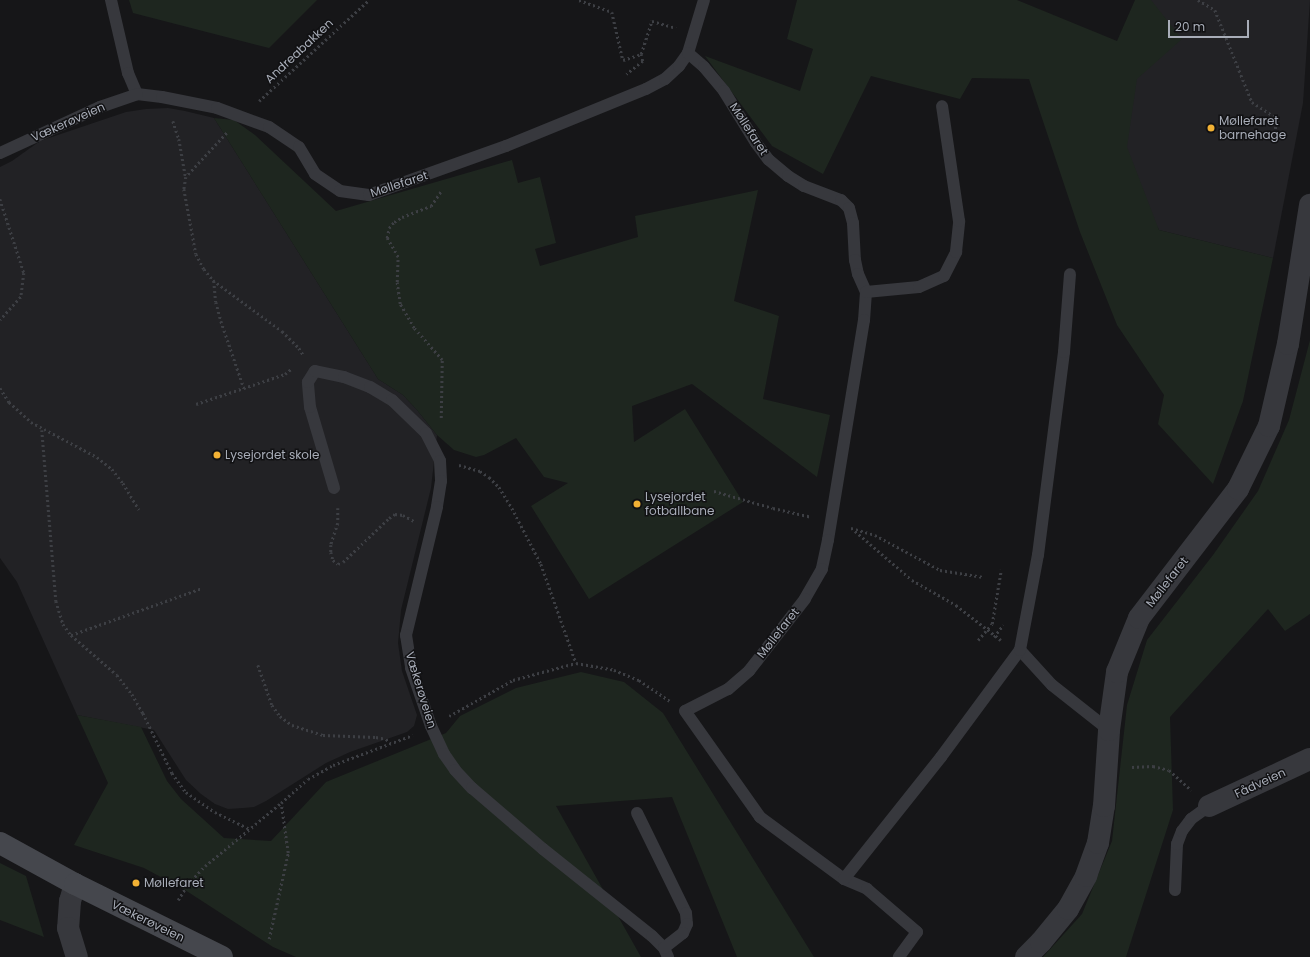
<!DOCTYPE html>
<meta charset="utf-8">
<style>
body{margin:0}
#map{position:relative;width:1310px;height:957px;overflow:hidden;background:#161618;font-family:Poppins,sans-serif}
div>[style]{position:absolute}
.built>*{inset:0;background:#222225}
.green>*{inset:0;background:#1e261f}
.path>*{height:2.5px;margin-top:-1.25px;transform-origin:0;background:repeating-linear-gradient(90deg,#3d3f44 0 2px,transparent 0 5px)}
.service>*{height:12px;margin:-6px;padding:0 6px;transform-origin:6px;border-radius:6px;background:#37383d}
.minor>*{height:22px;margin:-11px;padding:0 11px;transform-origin:11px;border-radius:11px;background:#37383d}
.secondary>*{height:22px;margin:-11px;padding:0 11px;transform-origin:11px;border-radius:11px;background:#45474d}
.path-bridge>*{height:2.5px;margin-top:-1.25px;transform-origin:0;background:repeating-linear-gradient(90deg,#3d3f44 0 2px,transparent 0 5px)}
.dots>*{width:11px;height:11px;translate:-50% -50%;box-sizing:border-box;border:2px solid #111113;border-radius:50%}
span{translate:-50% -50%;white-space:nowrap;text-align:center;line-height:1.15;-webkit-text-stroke:3px #111113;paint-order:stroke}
.street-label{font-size:12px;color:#a8adb8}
.poi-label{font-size:12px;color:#a8adb8}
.left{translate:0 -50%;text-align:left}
.scale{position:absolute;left:1168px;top:20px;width:81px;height:18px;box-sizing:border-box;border:2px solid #a8adb8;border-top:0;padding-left:5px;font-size:12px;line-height:14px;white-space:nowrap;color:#a8adb8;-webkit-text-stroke:3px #111113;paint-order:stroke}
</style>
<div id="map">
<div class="built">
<i style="clip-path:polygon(1150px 0,1310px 0,1303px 103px,1273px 258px,1159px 230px,1119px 153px)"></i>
<i style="clip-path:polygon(168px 108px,185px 111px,214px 118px,378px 379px,403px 395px,417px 410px,437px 435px,431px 488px,401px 610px,398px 643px,402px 671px,417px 715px,414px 726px,407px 732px,350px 752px,326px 763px,266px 801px,254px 807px,243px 808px,228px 809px,215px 804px,201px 794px,186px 780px,154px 730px,77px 715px,17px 582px,0 558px,0 167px,12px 161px,40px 141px,126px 112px,146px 109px)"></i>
</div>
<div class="green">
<i style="clip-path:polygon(129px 0,317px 0,269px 48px,133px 13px)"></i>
<i style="clip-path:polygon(797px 0,1017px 0,1117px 41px,1135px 0,1151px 0,1182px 39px,1137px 79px,1127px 147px,1159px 230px,1273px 258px,1243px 401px,1213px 484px,1158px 424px,1164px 395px,1117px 325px,1080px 232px,1029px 79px,972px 78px,960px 99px,871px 76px,823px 174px,772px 146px,705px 56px,800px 91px,813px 49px,787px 39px)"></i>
<i style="clip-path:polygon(214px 118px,234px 120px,255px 135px,336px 211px,512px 160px,518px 183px,540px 177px,556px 243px,535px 249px,540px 266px,638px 237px,635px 216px,758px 190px,734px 301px,779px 316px,763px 399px,830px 415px,817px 477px,692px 384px,632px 406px,634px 442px,685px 409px,743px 502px,589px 599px,531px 506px,568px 483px,544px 477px,516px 438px,484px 455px,476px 457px,454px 450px,437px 435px,417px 410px,403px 395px,378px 379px)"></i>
<i style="clip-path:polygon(1310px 340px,1310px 614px,1285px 631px,1268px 609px,1170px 717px,1173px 810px,1126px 957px,1043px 957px,1082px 914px,1112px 841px,1127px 705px,1147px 640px,1213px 555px,1258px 491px,1289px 420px)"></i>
<i style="clip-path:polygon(581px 672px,624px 682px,663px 713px,814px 957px,737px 957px,672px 797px,556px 806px,641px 957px,296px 957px,273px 947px,185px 890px,144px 868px,74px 845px,108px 783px,77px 715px,141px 727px,167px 781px,181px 799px,224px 838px,271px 841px,326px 782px,446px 733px,460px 716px,516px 688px)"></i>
<i style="clip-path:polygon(0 863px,26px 876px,44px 937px,0 920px)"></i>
</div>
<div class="path">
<i style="left:579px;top:0;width:35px;rotate:20deg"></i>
<i style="left:612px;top:12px;width:49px;rotate:77.1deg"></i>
<i style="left:623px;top:60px;width:19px;rotate:-18deg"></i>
<i style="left:641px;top:54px;width:7px;rotate:74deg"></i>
<i style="left:643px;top:61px;width:21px;rotate:141deg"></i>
<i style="left:1198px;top:0;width:20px;rotate:30deg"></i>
<i style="left:1215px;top:10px;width:99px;rotate:68.1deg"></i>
<i style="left:1252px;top:102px;width:27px;rotate:33deg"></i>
<i style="left:1275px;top:117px;width:16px;rotate:86deg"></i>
<i style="left:641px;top:54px;width:35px;rotate:-72deg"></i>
<i style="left:652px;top:21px;width:25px;rotate:16deg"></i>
<i style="left:259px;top:101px;width:149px;rotate:-42.6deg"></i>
<i style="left:173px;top:121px;width:19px;rotate:72deg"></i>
<i style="left:179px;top:139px;width:39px;rotate:80deg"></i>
<i style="left:227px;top:133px;width:60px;rotate:133deg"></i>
<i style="left:186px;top:177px;width:12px;rotate:99deg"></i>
<i style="left:184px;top:189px;width:66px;rotate:79.5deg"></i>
<i style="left:196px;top:254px;width:17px;rotate:62deg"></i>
<i style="left:204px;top:269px;width:14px;rotate:51deg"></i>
<i style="left:213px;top:280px;width:86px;rotate:36.5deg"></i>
<i style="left:282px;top:331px;width:24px;rotate:45deg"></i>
<i style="left:299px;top:348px;width:9px;rotate:58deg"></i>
<i style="left:0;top:199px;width:78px;rotate:72deg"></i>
<i style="left:24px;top:273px;width:24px;rotate:97deg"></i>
<i style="left:21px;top:297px;width:31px;rotate:132deg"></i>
<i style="left:214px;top:281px;width:21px;rotate:85deg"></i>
<i style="left:216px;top:302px;width:20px;rotate:75deg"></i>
<i style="left:221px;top:321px;width:71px;rotate:71.1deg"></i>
<i style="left:0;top:388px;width:17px;rotate:57deg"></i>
<i style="left:9px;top:402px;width:30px;rotate:42deg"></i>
<i style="left:31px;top:422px;width:75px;rotate:27.9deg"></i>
<i style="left:97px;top:457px;width:19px;rotate:39deg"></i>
<i style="left:112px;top:469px;width:18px;rotate:52deg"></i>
<i style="left:123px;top:483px;width:31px;rotate:59deg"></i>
<i style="left:196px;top:404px;width:94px;rotate:-18.6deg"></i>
<i style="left:285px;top:374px;width:8px;rotate:-40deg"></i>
<i style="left:441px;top:418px;width:58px;rotate:-89deg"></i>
<i style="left:442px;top:360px;width:43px;rotate:-131.2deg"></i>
<i style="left:414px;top:328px;width:28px;rotate:-120deg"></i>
<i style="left:400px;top:304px;width:22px;rotate:-98deg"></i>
<i style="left:397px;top:282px;width:25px;rotate:-88deg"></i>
<i style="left:398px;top:257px;width:22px;rotate:-120deg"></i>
<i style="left:387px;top:238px;width:10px;rotate:-79deg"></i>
<i style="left:389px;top:228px;width:8px;rotate:-50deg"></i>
<i style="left:394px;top:222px;width:9px;rotate:-32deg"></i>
<i style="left:402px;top:217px;width:31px;rotate:-21deg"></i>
<i style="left:431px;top:206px;width:18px;rotate:-56deg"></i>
<i style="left:42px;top:430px;width:172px;rotate:85.3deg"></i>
<i style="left:56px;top:601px;width:24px;rotate:73deg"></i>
<i style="left:63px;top:624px;width:14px;rotate:54deg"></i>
<i style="left:71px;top:635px;width:61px;rotate:41deg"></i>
<i style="left:117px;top:675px;width:24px;rotate:52deg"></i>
<i style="left:132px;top:694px;width:22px;rotate:60deg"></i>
<i style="left:143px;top:713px;width:67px;rotate:64.2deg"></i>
<i style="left:172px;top:773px;width:24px;rotate:54deg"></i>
<i style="left:186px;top:792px;width:35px;rotate:35deg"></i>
<i style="left:215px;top:812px;width:39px;rotate:26deg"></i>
<i style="left:459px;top:465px;width:22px;rotate:16deg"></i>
<i style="left:480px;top:471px;width:11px;rotate:34deg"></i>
<i style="left:489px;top:477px;width:14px;rotate:45deg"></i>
<i style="left:499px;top:487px;width:25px;rotate:58deg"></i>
<i style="left:512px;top:508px;width:63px;rotate:62.6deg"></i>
<i style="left:541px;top:564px;width:105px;rotate:70.5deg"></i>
<i style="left:714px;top:491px;width:61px;rotate:16.1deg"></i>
<i style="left:773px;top:508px;width:39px;rotate:13deg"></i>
<i style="left:338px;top:508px;width:15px;rotate:90deg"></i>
<i style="left:338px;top:523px;width:23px;rotate:108deg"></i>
<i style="left:331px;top:545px;width:7px;rotate:90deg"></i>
<i style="left:331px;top:552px;width:8px;rotate:76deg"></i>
<i style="left:333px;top:560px;width:6px;rotate:39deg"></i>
<i style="left:338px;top:564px;width:5px;rotate:-22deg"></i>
<i style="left:343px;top:562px;width:64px;rotate:-43.7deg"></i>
<i style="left:389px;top:518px;width:7px;rotate:-34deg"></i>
<i style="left:395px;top:514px;width:8px;rotate:7deg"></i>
<i style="left:403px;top:515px;width:13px;rotate:29deg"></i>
<i style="left:851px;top:528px;width:25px;rotate:16deg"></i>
<i style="left:875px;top:535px;width:74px;rotate:28.3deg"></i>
<i style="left:940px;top:570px;width:44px;rotate:9.2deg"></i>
<i style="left:855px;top:531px;width:75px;rotate:40.7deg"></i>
<i style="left:912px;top:580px;width:51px;rotate:29.6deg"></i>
<i style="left:956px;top:605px;width:57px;rotate:37.9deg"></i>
<i style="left:71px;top:635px;width:139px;rotate:-19.7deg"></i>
<i style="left:994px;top:637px;width:15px;rotate:-53deg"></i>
<i style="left:258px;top:665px;width:42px;rotate:70.7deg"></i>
<i style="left:272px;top:705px;width:14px;rotate:54deg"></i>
<i style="left:280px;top:716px;width:15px;rotate:37deg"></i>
<i style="left:292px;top:725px;width:33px;rotate:18deg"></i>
<i style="left:323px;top:735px;width:53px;rotate:2.2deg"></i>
<i style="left:376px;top:737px;width:10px;rotate:11deg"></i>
<i style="left:386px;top:739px;width:6px;rotate:39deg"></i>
<i style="left:449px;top:716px;width:73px;rotate:-29.4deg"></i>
<i style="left:513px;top:680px;width:65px;rotate:-15.1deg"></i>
<i style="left:576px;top:663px;width:39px;rotate:10deg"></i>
<i style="left:614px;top:670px;width:27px;rotate:22deg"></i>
<i style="left:639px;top:680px;width:37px;rotate:34deg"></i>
<i style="left:1132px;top:767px;width:21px;rotate:-3deg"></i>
<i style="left:1153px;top:766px;width:16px;rotate:14deg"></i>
<i style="left:1169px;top:770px;width:30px;rotate:42deg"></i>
<i style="left:178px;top:900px;width:19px;rotate:-58deg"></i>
<i style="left:188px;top:884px;width:25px;rotate:-47deg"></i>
<i style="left:205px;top:866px;width:99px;rotate:-39.7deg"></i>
<i style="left:269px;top:939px;width:88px;rotate:-77.5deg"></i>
<i style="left:288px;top:853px;width:50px;rotate:-98deg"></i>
<i style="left:281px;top:803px;width:36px;rotate:-42deg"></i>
<i style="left:308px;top:779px;width:29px;rotate:-29deg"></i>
<i style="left:333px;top:765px;width:85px;rotate:-20.6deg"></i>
</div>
<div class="service">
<i style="left:111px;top:0;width:75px;rotate:76.9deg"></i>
<i style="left:128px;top:73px;width:23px;rotate:67deg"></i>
<i style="left:137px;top:94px;width:25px;rotate:7deg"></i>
<i style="left:162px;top:97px;width:56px;rotate:11.3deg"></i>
<i style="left:217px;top:108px;width:55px;rotate:20.1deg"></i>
<i style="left:269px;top:127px;width:36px;rotate:34deg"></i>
<i style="left:299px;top:147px;width:31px;rotate:59deg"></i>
<i style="left:315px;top:174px;width:30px;rotate:34deg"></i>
<i style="left:340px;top:191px;width:29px;rotate:8deg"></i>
<i style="left:369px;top:195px;width:145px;rotate:-19.7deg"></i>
<i style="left:506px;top:146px;width:151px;rotate:-22.2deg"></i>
<i style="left:646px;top:89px;width:21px;rotate:-28deg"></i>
<i style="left:665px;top:79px;width:19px;rotate:-43deg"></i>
<i style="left:679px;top:66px;width:16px;rotate:-55deg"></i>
<i style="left:688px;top:53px;width:55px;rotate:-73.2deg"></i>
<i style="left:688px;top:53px;width:21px;rotate:41deg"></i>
<i style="left:704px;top:67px;width:31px;rotate:50deg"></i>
<i style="left:724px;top:91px;width:61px;rotate:58.4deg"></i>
<i style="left:756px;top:143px;width:21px;rotate:53deg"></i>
<i style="left:769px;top:160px;width:25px;rotate:40deg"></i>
<i style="left:788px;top:176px;width:19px;rotate:32deg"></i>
<i style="left:804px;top:186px;width:40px;rotate:21deg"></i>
<i style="left:841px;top:200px;width:11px;rotate:45deg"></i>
<i style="left:849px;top:208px;width:16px;rotate:75deg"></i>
<i style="left:853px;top:223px;width:37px;rotate:87deg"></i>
<i style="left:855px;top:260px;width:14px;rotate:78deg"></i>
<i style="left:858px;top:274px;width:20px;rotate:66deg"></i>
<i style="left:866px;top:292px;width:28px;rotate:94deg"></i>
<i style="left:864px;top:320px;width:223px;rotate:99.3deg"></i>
<i style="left:828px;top:540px;width:30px;rotate:102deg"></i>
<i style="left:822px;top:569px;width:34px;rotate:120deg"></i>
<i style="left:805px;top:599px;width:91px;rotate:127.9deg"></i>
<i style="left:749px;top:671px;width:28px;rotate:139deg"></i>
<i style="left:728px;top:689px;width:48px;rotate:152.9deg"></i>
<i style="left:685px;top:711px;width:130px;rotate:54.7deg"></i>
<i style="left:760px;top:817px;width:104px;rotate:36.4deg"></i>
<i style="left:844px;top:879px;width:25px;rotate:23deg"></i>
<i style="left:867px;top:889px;width:66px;rotate:40.7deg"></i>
<i style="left:917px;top:932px;width:31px;rotate:126deg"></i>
<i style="left:0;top:153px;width:110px;rotate:-24.7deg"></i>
<i style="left:100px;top:107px;width:39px;rotate:-19deg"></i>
<i style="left:866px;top:292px;width:53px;rotate:-5.4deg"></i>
<i style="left:919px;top:287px;width:27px;rotate:-24deg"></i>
<i style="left:944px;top:276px;width:27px;rotate:-63deg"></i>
<i style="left:956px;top:252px;width:31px;rotate:-84deg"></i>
<i style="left:959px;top:221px;width:116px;rotate:-98.4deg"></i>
<i style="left:334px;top:488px;width:84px;rotate:-106.5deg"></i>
<i style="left:310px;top:407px;width:25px;rotate:-95deg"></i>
<i style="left:308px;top:382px;width:13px;rotate:-58deg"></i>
<i style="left:315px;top:371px;width:30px;rotate:12deg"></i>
<i style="left:344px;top:377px;width:28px;rotate:21deg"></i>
<i style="left:370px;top:387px;width:26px;rotate:31deg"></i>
<i style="left:392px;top:400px;width:47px;rotate:44.1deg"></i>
<i style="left:426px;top:433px;width:31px;rotate:63deg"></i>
<i style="left:440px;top:461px;width:20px;rotate:87deg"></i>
<i style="left:441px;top:481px;width:26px;rotate:99deg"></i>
<i style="left:437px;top:507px;width:132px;rotate:103.6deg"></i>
<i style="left:406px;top:635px;width:33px;rotate:81deg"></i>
<i style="left:411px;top:668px;width:61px;rotate:71deg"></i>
<i style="left:431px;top:726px;width:31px;rotate:65deg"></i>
<i style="left:444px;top:754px;width:19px;rotate:55deg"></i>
<i style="left:455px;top:770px;width:25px;rotate:47deg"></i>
<i style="left:472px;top:788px;width:94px;rotate:40.7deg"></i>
<i style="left:543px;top:849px;width:139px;rotate:38.6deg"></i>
<i style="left:652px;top:936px;width:17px;rotate:45deg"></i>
<i style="left:664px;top:948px;width:10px;rotate:66deg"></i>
<i style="left:1020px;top:650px;width:47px;rotate:47.6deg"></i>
<i style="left:1052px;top:685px;width:73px;rotate:38.3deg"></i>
<i style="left:637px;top:813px;width:111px;rotate:63.9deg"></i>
<i style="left:686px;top:913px;width:11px;rotate:85deg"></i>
<i style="left:687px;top:924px;width:10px;rotate:114deg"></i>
<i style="left:683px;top:933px;width:24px;rotate:142deg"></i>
<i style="left:844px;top:879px;width:156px;rotate:-51.5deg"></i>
<i style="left:941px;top:757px;width:133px;rotate:-53.6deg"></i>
<i style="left:1020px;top:650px;width:97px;rotate:-79.3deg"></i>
<i style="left:1038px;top:555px;width:205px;rotate:-82.7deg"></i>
<i style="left:1064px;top:352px;width:78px;rotate:-85.6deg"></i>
<i style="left:1175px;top:890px;width:46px;rotate:-87.5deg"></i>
<i style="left:1177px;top:844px;width:14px;rotate:-69deg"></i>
<i style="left:1182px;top:831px;width:15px;rotate:-53deg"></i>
<i style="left:1191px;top:819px;width:22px;rotate:-36deg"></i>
</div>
<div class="minor">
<i style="left:1209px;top:806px;width:111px;rotate:-25deg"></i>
<i style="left:75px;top:884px;width:18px;rotate:106deg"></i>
<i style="left:70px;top:901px;width:27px;rotate:94deg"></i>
<i style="left:68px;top:928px;width:30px;rotate:73deg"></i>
<i style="left:1026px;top:957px;width:21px;rotate:-45deg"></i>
<i style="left:1041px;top:942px;width:43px;rotate:-50.7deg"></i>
<i style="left:1068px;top:909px;width:38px;rotate:-61deg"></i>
<i style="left:1086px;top:876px;width:35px;rotate:-70deg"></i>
<i style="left:1098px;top:843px;width:37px;rotate:-81deg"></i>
<i style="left:1104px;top:806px;width:76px;rotate:-86.2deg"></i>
<i style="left:1109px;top:730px;width:59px;rotate:-82.1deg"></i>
<i style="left:1117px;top:672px;width:58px;rotate:-67.8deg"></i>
<i style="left:1139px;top:618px;width:163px;rotate:-52.5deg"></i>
<i style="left:1238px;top:489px;width:70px;rotate:-63.8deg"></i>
<i style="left:1269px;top:426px;width:84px;rotate:-77deg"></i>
<i style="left:1288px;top:344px;width:141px;rotate:-81deg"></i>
</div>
<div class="secondary">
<i style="left:0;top:843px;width:85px;rotate:28.7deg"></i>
<i style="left:75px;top:884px;width:164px;rotate:26.4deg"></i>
</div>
<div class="path-bridge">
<i style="left:978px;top:640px;width:21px;rotate:-49deg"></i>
<i style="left:992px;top:624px;width:55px;rotate:-80.5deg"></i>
</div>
<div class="dots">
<i style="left:1211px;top:128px;background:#f2b134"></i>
<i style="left:217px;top:455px;background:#f2b134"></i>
<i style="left:637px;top:504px;background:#f2b134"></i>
<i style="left:136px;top:883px;background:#f2b134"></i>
</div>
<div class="street-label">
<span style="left:299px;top:51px;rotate:-43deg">Andreabakken</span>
<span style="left:68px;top:122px;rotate:-24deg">Vækerøveien</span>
<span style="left:749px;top:129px;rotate:57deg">Møllefaret</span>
<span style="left:399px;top:184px;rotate:-18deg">Møllefaret</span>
<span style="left:1167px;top:582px;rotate:-52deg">Møllefaret</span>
<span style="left:778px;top:633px;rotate:-52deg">Møllefaret</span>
<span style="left:421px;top:690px;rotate:73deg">Vækerøveien</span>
<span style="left:1260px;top:783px;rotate:-25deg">Fådveien</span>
<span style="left:148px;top:921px;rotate:26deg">Vækerøveien</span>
</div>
<div class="poi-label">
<span class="left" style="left:1219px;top:128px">Møllefaret<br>barnehage</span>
<span class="left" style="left:225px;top:455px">Lysejordet skole</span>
<span class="left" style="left:645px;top:504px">Lysejordet<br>fotballbane</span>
<span class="left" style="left:144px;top:883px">Møllefaret</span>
</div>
<div class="scale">20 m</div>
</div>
